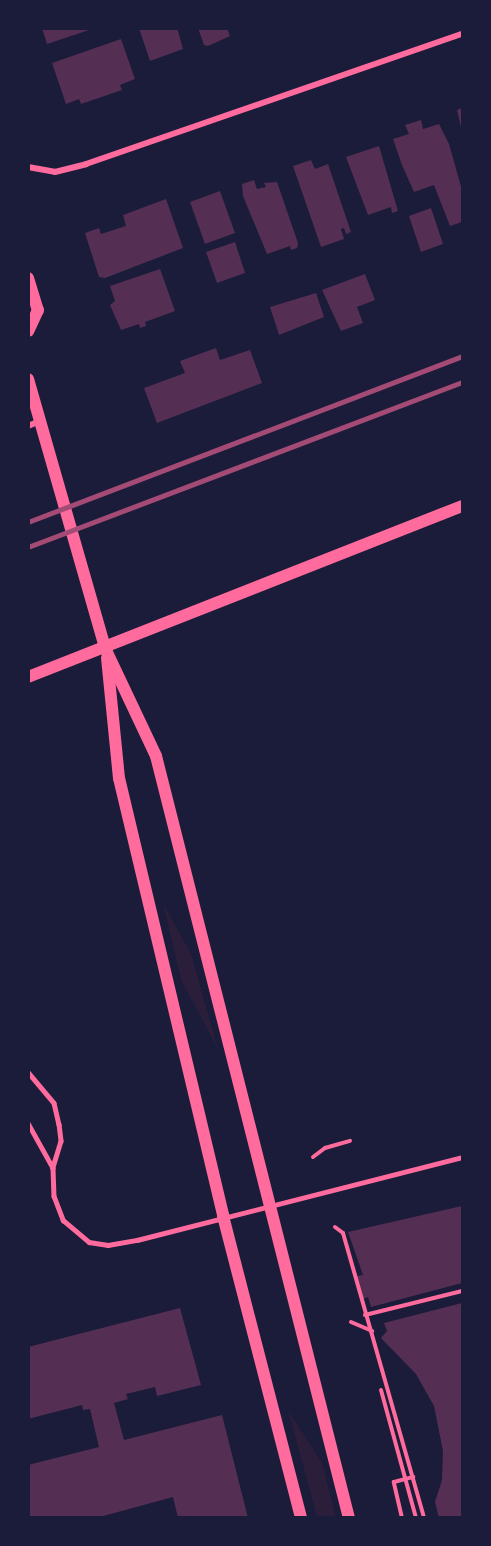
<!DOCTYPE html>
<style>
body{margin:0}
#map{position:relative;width:491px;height:1546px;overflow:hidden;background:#1b1b3a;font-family:"Archivo Narrow",sans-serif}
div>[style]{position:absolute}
.green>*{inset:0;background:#2a1e3b}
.building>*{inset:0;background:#542f53}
.path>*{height:4px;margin:-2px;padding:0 2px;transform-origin:2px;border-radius:2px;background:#ff6b9d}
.service>*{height:4.5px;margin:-2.25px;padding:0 2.25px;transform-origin:2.25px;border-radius:2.25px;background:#ff6b9d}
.minor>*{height:6px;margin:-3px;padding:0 3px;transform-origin:3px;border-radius:3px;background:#ff6b9d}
.secondary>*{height:12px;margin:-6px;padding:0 6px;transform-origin:6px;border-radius:6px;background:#ff6b9d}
.rail>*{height:4.5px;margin:-2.25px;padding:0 2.25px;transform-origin:2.25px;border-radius:2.25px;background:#a44b75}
span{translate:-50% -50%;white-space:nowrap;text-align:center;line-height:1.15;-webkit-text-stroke:6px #1b1b3a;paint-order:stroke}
.frame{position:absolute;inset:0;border:30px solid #1b1b3a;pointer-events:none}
</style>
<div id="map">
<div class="green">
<i style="clip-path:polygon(163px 903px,191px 954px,218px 1049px,181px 980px)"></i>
<i style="clip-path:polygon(288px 1410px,322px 1463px,336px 1517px,317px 1517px)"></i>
</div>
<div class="building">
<i style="clip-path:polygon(42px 28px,92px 28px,92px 29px,47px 44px)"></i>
<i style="clip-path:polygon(139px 28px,177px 28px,183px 49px,150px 61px)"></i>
<i style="clip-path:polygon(198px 28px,227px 28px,230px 36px,208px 46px,204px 45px)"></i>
<i style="clip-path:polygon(121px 39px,135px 79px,120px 85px,122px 90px,81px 104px,79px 99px,66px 104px,52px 63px)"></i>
<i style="clip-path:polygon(462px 108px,462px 132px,457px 110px)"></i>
<i style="clip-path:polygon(421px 120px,423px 129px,439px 124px,449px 144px,462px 190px,462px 222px,450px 226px,434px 185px,414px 192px,402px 165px,393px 139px,409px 134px,405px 125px)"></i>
<i style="clip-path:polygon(379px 146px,398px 211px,392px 213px,391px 207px,368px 215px,346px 157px)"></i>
<i style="clip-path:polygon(311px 160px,315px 169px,328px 164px,351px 232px,346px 234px,344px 228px,341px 229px,344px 239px,321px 247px,293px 166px)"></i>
<i style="clip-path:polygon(254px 180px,257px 189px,266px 187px,264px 183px,277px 182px,298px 243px,297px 248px,291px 250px,290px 246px,267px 254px,243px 196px,242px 184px)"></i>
<i style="clip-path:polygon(220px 191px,235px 233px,205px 244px,190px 202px)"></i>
<i style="clip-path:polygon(166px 199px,183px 248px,105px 278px,99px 277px,85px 233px,99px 228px,101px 234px,126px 226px,123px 215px)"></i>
<i style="clip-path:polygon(431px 208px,443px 244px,421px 252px,409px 216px)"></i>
<i style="clip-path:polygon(235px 242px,245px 273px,217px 283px,206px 252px)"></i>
<i style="clip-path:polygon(160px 269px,175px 311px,145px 322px,146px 326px,140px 328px,139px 324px,121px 330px,110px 305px,115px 301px,110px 286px)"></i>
<i style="clip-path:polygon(365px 274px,375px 300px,357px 307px,363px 323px,341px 331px,322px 290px)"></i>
<i style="clip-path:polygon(316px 293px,324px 317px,279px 335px,270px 307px)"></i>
<i style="clip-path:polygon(216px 348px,220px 360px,250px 350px,262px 383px,157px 423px,144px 388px,185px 373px,180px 361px)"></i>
<i style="clip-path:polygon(462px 1206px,462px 1283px,371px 1307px,368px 1297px,363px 1299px,357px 1276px,363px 1275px,348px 1232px)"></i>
<i style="clip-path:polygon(462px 1303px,462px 1518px,439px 1518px,435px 1502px,442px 1480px,443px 1451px,434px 1406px,416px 1374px,381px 1338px,387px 1331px,384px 1323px)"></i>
<i style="clip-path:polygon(180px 1308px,201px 1385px,157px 1396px,155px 1387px,126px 1394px,128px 1399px,114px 1403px,124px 1440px,222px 1415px,248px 1518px,178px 1518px,173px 1497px,96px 1518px,28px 1518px,28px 1465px,99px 1447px,90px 1409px,83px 1410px,82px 1405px,28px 1419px,28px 1347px)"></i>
</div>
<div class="path">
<i style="left:313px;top:1157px;width:15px;rotate:-37deg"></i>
<i style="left:325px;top:1148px;width:26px;rotate:-16deg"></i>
<i style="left:335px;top:1227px;width:10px;rotate:37deg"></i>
<i style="left:343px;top:1233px;width:296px;rotate:74.1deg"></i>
<i style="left:365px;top:1315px;width:100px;rotate:-13.9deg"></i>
<i style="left:351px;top:1322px;width:23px;rotate:23deg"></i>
<i style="left:381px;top:1390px;width:133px;rotate:74.7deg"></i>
<i style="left:402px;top:1518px;width:37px;rotate:-103deg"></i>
<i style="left:394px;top:1482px;width:20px;rotate:-15deg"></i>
</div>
<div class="service">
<i style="left:28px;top:1072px;width:40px;rotate:50deg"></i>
<i style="left:54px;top:1103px;width:22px;rotate:77deg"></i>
<i style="left:59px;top:1124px;width:17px;rotate:83deg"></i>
<i style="left:61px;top:1141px;width:28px;rotate:107deg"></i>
<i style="left:53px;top:1168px;width:28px;rotate:88deg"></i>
<i style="left:54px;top:1196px;width:26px;rotate:69deg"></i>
<i style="left:63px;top:1220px;width:34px;rotate:40deg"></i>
<i style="left:89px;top:1242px;width:19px;rotate:9deg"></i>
<i style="left:108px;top:1245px;width:29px;rotate:-10deg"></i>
<i style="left:137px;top:1240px;width:335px;rotate:-14.3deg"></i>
<i style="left:28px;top:1123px;width:51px;rotate:60.9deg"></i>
</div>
<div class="minor">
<i style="left:28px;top:167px;width:27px;rotate:10deg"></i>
<i style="left:55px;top:172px;width:32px;rotate:-14deg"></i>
<i style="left:86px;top:164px;width:398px;rotate:-19.1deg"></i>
<i style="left:28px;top:426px;width:13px;rotate:-23deg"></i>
</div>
<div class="secondary">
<i style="left:28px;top:278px;width:34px;rotate:73deg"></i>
<i style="left:38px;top:310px;width:23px;rotate:115deg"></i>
<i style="left:28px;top:379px;width:280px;rotate:74deg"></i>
<i style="left:105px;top:648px;width:119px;rotate:64.7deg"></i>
<i style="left:156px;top:756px;width:786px;rotate:75.79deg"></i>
<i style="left:107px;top:658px;width:121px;rotate:84.3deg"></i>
<i style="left:119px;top:778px;width:450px;rotate:76.6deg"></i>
<i style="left:223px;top:1216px;width:312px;rotate:75.5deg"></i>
<i style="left:28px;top:677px;width:466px;rotate:-21.5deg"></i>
</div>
<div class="rail">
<i style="left:28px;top:522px;width:465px;rotate:-20.9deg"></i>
<i style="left:28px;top:547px;width:464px;rotate:-20.8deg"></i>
</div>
<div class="frame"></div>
</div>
